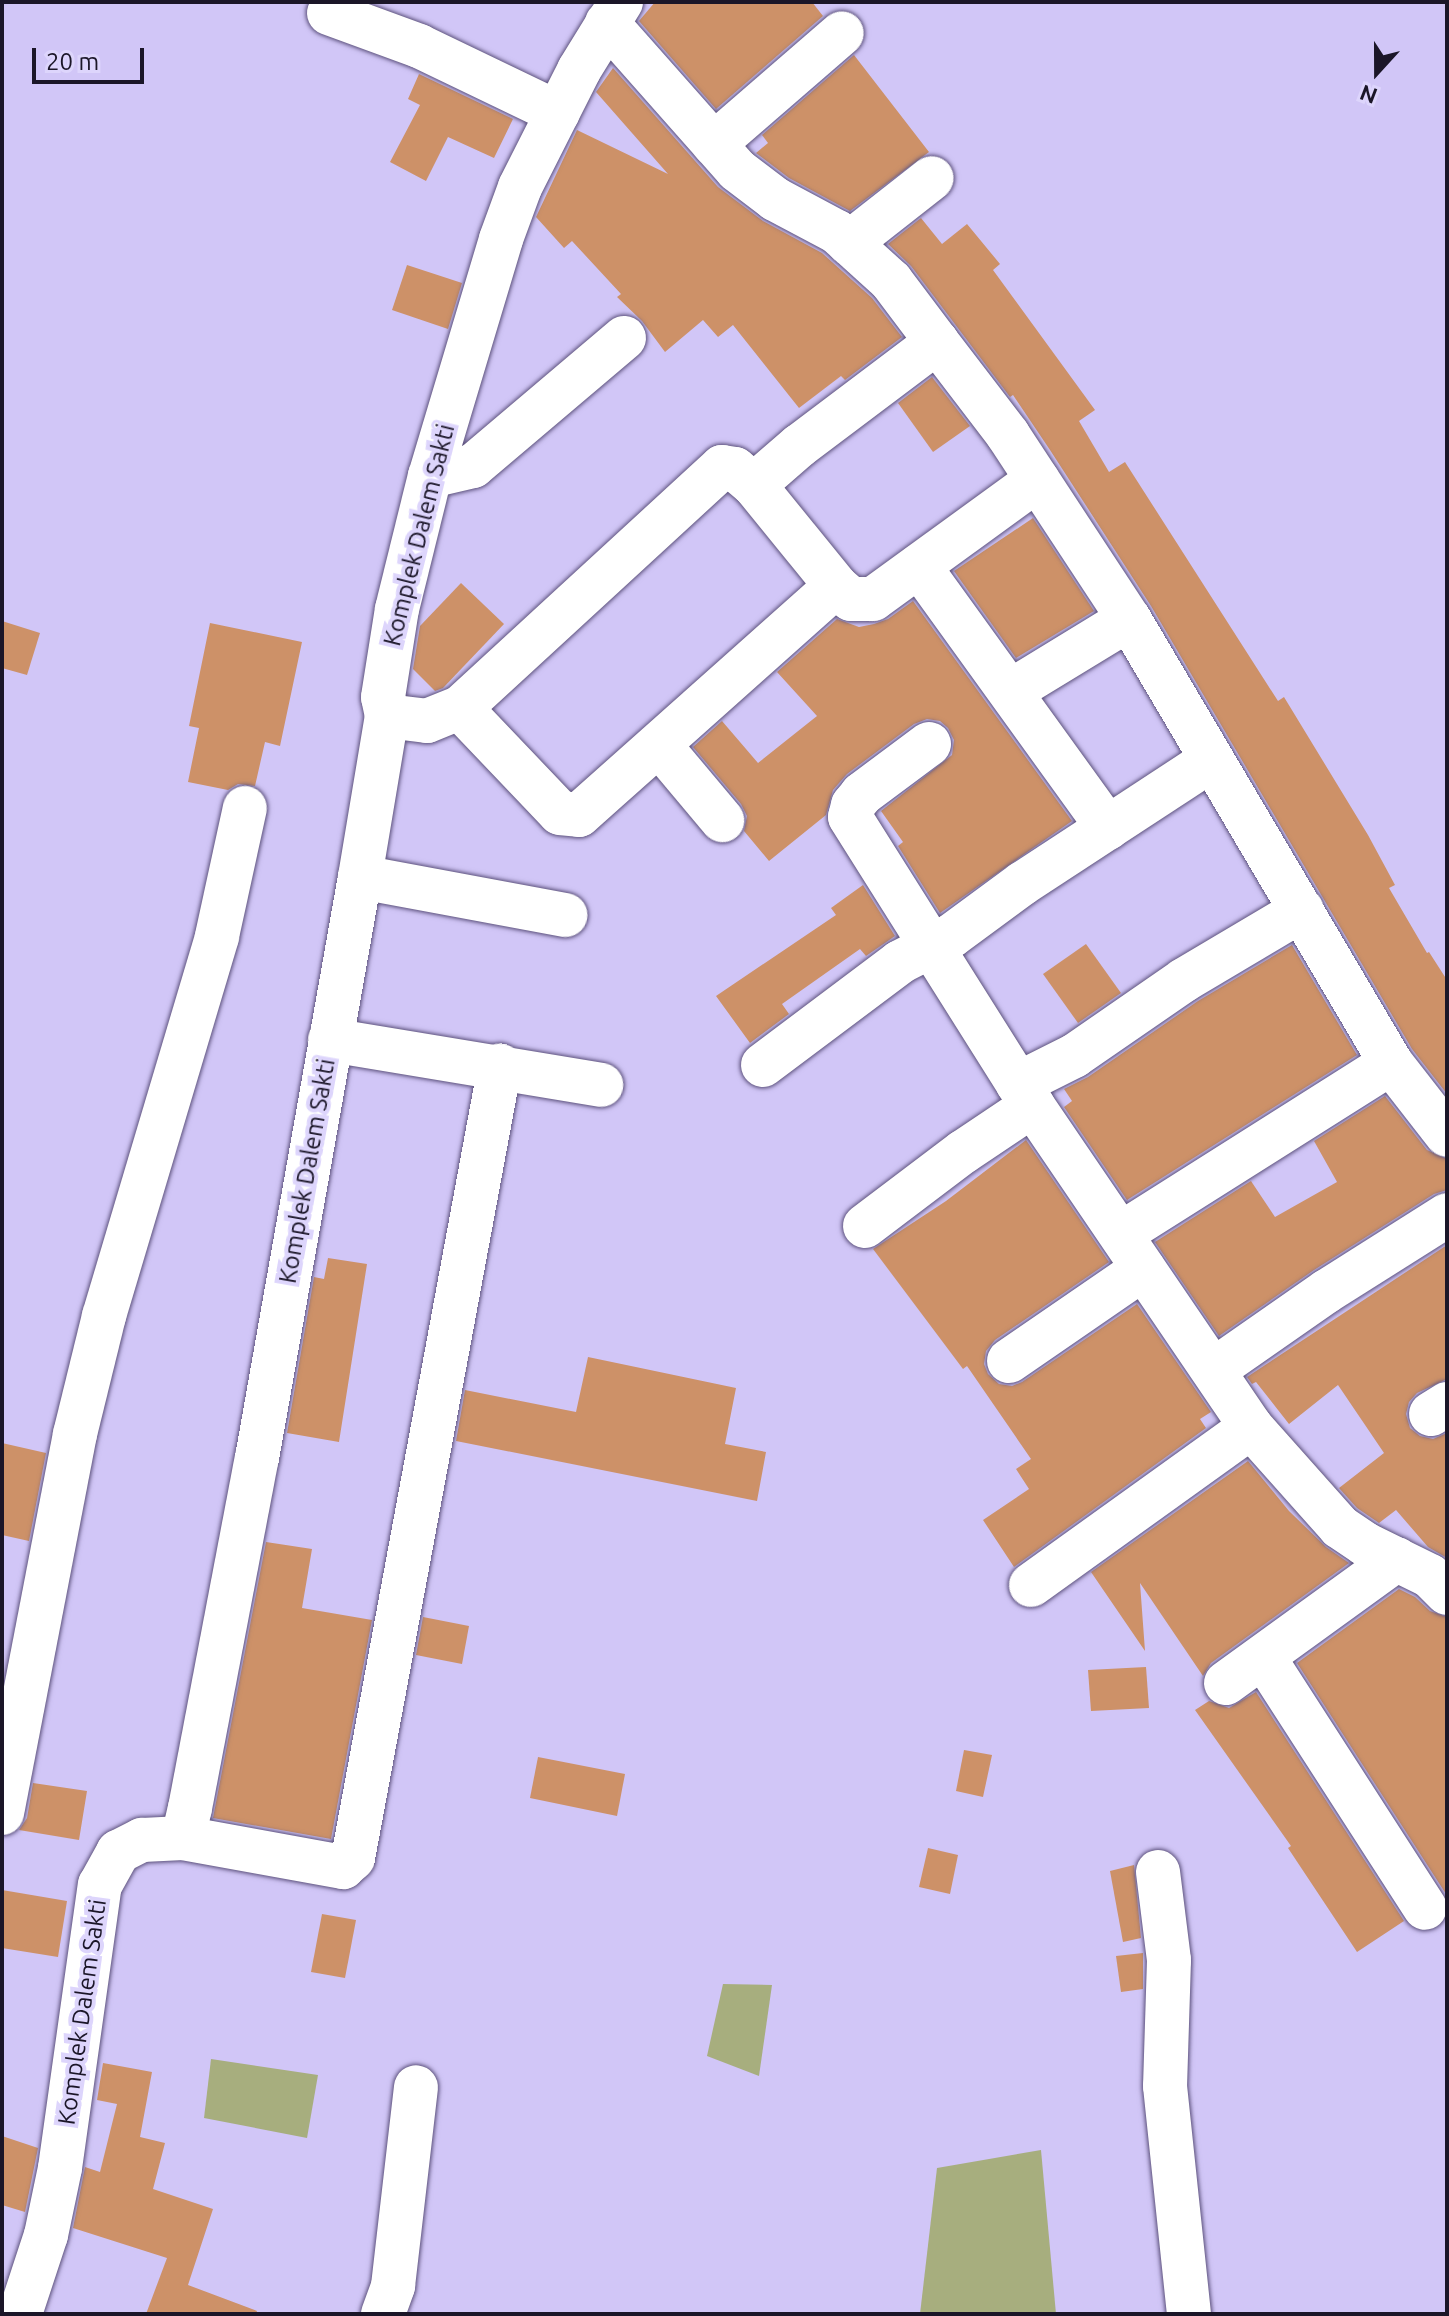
<!DOCTYPE html>
<style>
body{margin:0}
#map{position:relative;width:1449px;height:2316px;overflow:hidden;background:#d1c6f7;font-family:Ubuntu,sans-serif}
div>[style]{position:absolute}
.green>*{inset:0;background:#a7ae7e}
.building>*{inset:0;background:#cd9168}
.roads{filter:drop-shadow(0 0 2px #5d527d) drop-shadow(0 0 2px #5d527d)}
.minor>*{height:44px;margin:-22px;padding:0 22px;transform-origin:22px;border-radius:22px;background:#fff}
span{translate:-50% -50%;white-space:nowrap;text-align:center;line-height:1.15;-webkit-text-stroke:8px #ddd5fc;paint-order:stroke}
.street-label{font-size:24px;color:#1b1628}
.frame{position:absolute;inset:0;border:4px solid #1b1628;pointer-events:none}
.north{position:absolute;left:1337px;top:32px;width:80px;height:80px;-webkit-text-stroke:6px #ddd5fc;paint-order:stroke;rotate:201deg;font-size:22px;font-weight:700;line-height:32px;text-align:center;color:#1b1628}
.north::after{content:'';display:block;margin:auto;width:28px;height:36px;background:#1b1628;clip-path:polygon(50% 0,100% 100%,50% 72%,0 100%)}
.scale{position:absolute;left:32px;top:48px;width:112px;height:36px;box-sizing:border-box;border:4px solid #1b1628;border-top:0;padding-left:10px;font-size:24px;line-height:28px;white-space:nowrap;color:#1b1628;-webkit-text-stroke:6px #ddd5fc;paint-order:stroke}
</style>
<div id="map">
<div class="green">
<i style="clip-path:polygon(723px 1984px,772px 1985px,759px 2076px,707px 2056px)"></i>
<i style="clip-path:polygon(211px 2059px,318px 2075px,307px 2138px,204px 2118px)"></i>
<i style="clip-path:polygon(1041px 2150px,1056px 2314px,920px 2314px,937px 2168px)"></i>
</div>
<div class="building">
<i style="clip-path:polygon(655px 2px,812px 2px,823px 16px,716px 109px,639px 21px)"></i>
<i style="clip-path:polygon(854px 55px,929px 152px,850px 211px,789px 178px,756px 153px,768px 143px,762px 135px)"></i>
<i style="clip-path:polygon(613px 68px,718px 187px,763px 221px,822px 253px,872px 298px,902px 337px,845px 380px,841px 376px,799px 408px,733px 325px,718px 337px,703px 320px,665px 352px,642px 321px,617px 297px,621px 294px,572px 241px,564px 248px,536px 217px,577px 130px,668px 174px,596px 92px)"></i>
<i style="clip-path:polygon(419px 74px,513px 119px,494px 158px,448px 137px,426px 181px,390px 162px,420px 105px,408px 99px)"></i>
<i style="clip-path:polygon(921px 218px,942px 244px,967px 224px,1000px 264px,993px 270px,1095px 410px,1079px 421px,1109px 472px,1125px 462px,1278px 701px,1284px 697px,1368px 835px,1395px 885px,1389px 888px,1427px 953px,1429px 952px,1447px 980px,1447px 1094px,1412px 1049px,1151px 606px,1050px 450px,1013px 395px,1010px 397px,911px 266px,888px 244px)"></i>
<i style="clip-path:polygon(407px 265px,462px 283px,448px 329px,392px 310px)"></i>
<i style="clip-path:polygon(932px 377px,970px 426px,933px 452px,898px 403px)"></i>
<i style="clip-path:polygon(1033px 518px,1094px 611px,1016px 658px,954px 571px)"></i>
<i style="clip-path:polygon(461px 583px,504px 624px,443px 688px,435px 691px,413px 669px,420px 626px)"></i>
<i style="clip-path:polygon(913px 601px,1072px 821px,940px 913px,898px 846px,903px 842px,881px 811px,952px 755px,954px 740px,948px 728px,940px 721px,927px 719px,914px 724px,847px 774px,833px 790px,826px 815px,769px 861px,744px 831px,747px 816px,741px 804px,693px 747px,722px 721px,758px 763px,817px 716px,777px 672px,837px 619px,859px 627px,874px 624px,888px 619px)"></i>
<i style="clip-path:polygon(2px 621px,40px 633px,27px 675px,2px 668px)"></i>
<i style="clip-path:polygon(210px 623px,302px 642px,280px 746px,265px 742px,255px 786px,238px 784px,228px 790px,188px 782px,199px 728px,189px 726px)"></i>
<i style="clip-path:polygon(863px 885px,895px 936px,866px 956px,860px 949px,782px 1004px,789px 1014px,750px 1043px,716px 996px,836px 915px,831px 908px)"></i>
<i style="clip-path:polygon(1086px 944px,1121px 993px,1078px 1023px,1043px 974px)"></i>
<i style="clip-path:polygon(1292px 945px,1357px 1055px,1127px 1200px,1064px 1107px,1072px 1101px,1064px 1089px,1088px 1077px,1198px 1001px)"></i>
<i style="clip-path:polygon(1385px 1096px,1427px 1150px,1447px 1159px,1447px 1190px,1434px 1194px,1314px 1270px,1219px 1336px,1155px 1242px,1251px 1181px,1275px 1217px,1337px 1182px,1314px 1141px)"></i>
<i style="clip-path:polygon(1026px 1140px,1109px 1262px,995px 1340px,986px 1351px,984px 1364px,988px 1374px,999px 1384px,1012px 1386px,1022px 1382px,1137px 1304px,1211px 1412px,1200px 1419px,1206px 1428px,1014px 1567px,983px 1520px,1029px 1489px,1016px 1469px,1031px 1459px,967px 1366px,963px 1369px,873px 1249px,946px 1201px)"></i>
<i style="clip-path:polygon(1447px 1245px,1447px 1379px,1417px 1393px,1409px 1402px,1406px 1414px,1410px 1428px,1420px 1436px,1433px 1439px,1447px 1433px,1447px 1558px,1428px 1547px,1396px 1510px,1379px 1523px,1357px 1508px,1339px 1488px,1384px 1453px,1338px 1385px,1289px 1424px,1256px 1382px,1252px 1384px,1247px 1377px)"></i>
<i style="clip-path:polygon(328px 1258px,367px 1264px,339px 1442px,287px 1433px,314px 1277px,324px 1279px)"></i>
<i style="clip-path:polygon(588px 1357px,736px 1388px,725px 1444px,766px 1452px,757px 1501px,456px 1441px,465px 1390px,576px 1412px)"></i>
<i style="clip-path:polygon(2px 1443px,46px 1453px,29px 1541px,2px 1535px)"></i>
<i style="clip-path:polygon(1248px 1461px,1289px 1511px,1326px 1547px,1349px 1563px,1211px 1663px,1203px 1676px,1140px 1583px,1145px 1651px,1091px 1572px)"></i>
<i style="clip-path:polygon(266px 1542px,312px 1549px,302px 1608px,372px 1620px,331px 1839px,213px 1818px)"></i>
<i style="clip-path:polygon(1399px 1589px,1415px 1597px,1430px 1611px,1447px 1617px,1446px 1894px,1297px 1663px)"></i>
<i style="clip-path:polygon(423px 1617px,469px 1626px,462px 1664px,416px 1655px)"></i>
<i style="clip-path:polygon(1146px 1667px,1149px 1708px,1091px 1711px,1088px 1670px)"></i>
<i style="clip-path:polygon(1256px 1692px,1404px 1921px,1357px 1952px,1288px 1848px,1291px 1846px,1195px 1710px,1209px 1701px,1229px 1708px)"></i>
<i style="clip-path:polygon(964px 1750px,992px 1755px,983px 1797px,956px 1791px)"></i>
<i style="clip-path:polygon(538px 1757px,625px 1774px,617px 1816px,530px 1798px)"></i>
<i style="clip-path:polygon(33px 1783px,87px 1791px,79px 1840px,19px 1830px,27px 1818px)"></i>
<i style="clip-path:polygon(928px 1848px,958px 1855px,950px 1894px,919px 1887px)"></i>
<i style="clip-path:polygon(1134px 1865px,1141px 1938px,1123px 1942px,1110px 1871px)"></i>
<i style="clip-path:polygon(2px 1890px,67px 1901px,58px 1957px,2px 1948px)"></i>
<i style="clip-path:polygon(322px 1914px,356px 1920px,345px 1978px,311px 1972px)"></i>
<i style="clip-path:polygon(1143px 1953px,1143px 1989px,1121px 1992px,1116px 1956px)"></i>
<i style="clip-path:polygon(103px 2063px,152px 2072px,140px 2137px,165px 2143px,153px 2189px,213px 2209px,188px 2285px,257px 2311px,256px 2314px,146px 2314px,167px 2258px,73px 2228px,85px 2167px,100px 2172px,117px 2104px,97px 2100px)"></i>
<i style="clip-path:polygon(2px 2136px,38px 2148px,25px 2212px,2px 2205px)"></i>
</div>
<div class="roads">
<div class="minor">
<i style="left:329px;top:13px;width:96px;rotate:20.1deg"></i>
<i style="left:419px;top:46px;width:154px;rotate:25.7deg"></i>
<i style="left:607px;top:23px;width:196px;rotate:48.5deg"></i>
<i style="left:737px;top:170px;width:48px;rotate:37.3deg"></i>
<i style="left:775px;top:199px;width:70px;rotate:28deg"></i>
<i style="left:837px;top:232px;width:73px;rotate:42.2deg"></i>
<i style="left:891px;top:281px;width:76px;rotate:53deg"></i>
<i style="left:714px;top:144px;width:169px;rotate:-40.9deg"></i>
<i style="left:849px;top:243px;width:105px;rotate:-38.1deg"></i>
<i style="left:430px;top:476px;width:44px;rotate:-13.1deg"></i>
<i style="left:473px;top:466px;width:198px;rotate:-40.3deg"></i>
<i style="left:754px;top:485px;width:130px;rotate:50.9deg"></i>
<i style="left:919px;top:566px;width:323px;rotate:54.2deg"></i>
<i style="left:1011px;top:691px;width:138px;rotate:-31.4deg"></i>
<i style="left:460px;top:708px;width:145px;rotate:46.4deg"></i>
<i style="left:560px;top:813px;width:19px;rotate:6deg"></i>
<i style="left:579px;top:815px;width:344px;rotate:-41.7deg"></i>
<i style="left:836px;top:586px;width:20px;rotate:41deg"></i>
<i style="left:851px;top:599px;width:22px"></i>
<i style="left:873px;top:599px;width:203px;rotate:-36deg"></i>
<i style="left:387px;top:716px;width:40px;rotate:7.1deg"></i>
<i style="left:427px;top:721px;width:35px;rotate:-22deg"></i>
<i style="left:460px;top:708px;width:356px;rotate:-42.6deg"></i>
<i style="left:722px;top:467px;width:13px;rotate:9deg"></i>
<i style="left:735px;top:469px;width:25px;rotate:40deg"></i>
<i style="left:754px;top:485px;width:60px;rotate:-40.9deg"></i>
<i style="left:799px;top:446px;width:173px;rotate:-37deg"></i>
<i style="left:937px;top:342px;width:117px;rotate:52.6deg"></i>
<i style="left:1008px;top:435px;width:220px;rotate:56.7deg"></i>
<i style="left:1129px;top:619px;width:516px;rotate:59.46deg"></i>
<i style="left:1391px;top:1063px;width:91px;rotate:52.1deg"></i>
<i style="left:929px;top:744px;width:84px;rotate:143.3deg"></i>
<i style="left:862px;top:794px;width:14px;rotate:129deg"></i>
<i style="left:853px;top:805px;width:12px;rotate:104deg"></i>
<i style="left:850px;top:817px;width:315px;rotate:57.8deg"></i>
<i style="left:1018px;top:1084px;width:415px;rotate:55.8deg"></i>
<i style="left:1251px;top:1427px;width:134px;rotate:48.3deg"></i>
<i style="left:1340px;top:1527px;width:30px;rotate:34deg"></i>
<i style="left:1365px;top:1544px;width:72px;rotate:26.2deg"></i>
<i style="left:1430px;top:1576px;width:24px;rotate:45deg"></i>
<i style="left:660px;top:746px;width:97px;rotate:50deg"></i>
<i style="left:360px;top:877px;width:209px;rotate:10.5deg"></i>
<i style="left:330px;top:1040px;width:275px;rotate:9.4deg"></i>
<i style="left:763px;top:1065px;width:171px;rotate:-36.9deg"></i>
<i style="left:900px;top:962px;width:57px;rotate:-27deg"></i>
<i style="left:951px;top:936px;width:89px;rotate:-36.4deg"></i>
<i style="left:1023px;top:883px;width:225px;rotate:-33.2deg"></i>
<i style="left:1018px;top:1084px;width:63px;rotate:-26.6deg"></i>
<i style="left:1074px;top:1056px;width:134px;rotate:-34.6deg"></i>
<i style="left:1184px;top:980px;width:137px;rotate:-30.7deg"></i>
<i style="left:865px;top:1226px;width:123px;rotate:-37.1deg"></i>
<i style="left:963px;top:1152px;width:84px;rotate:-33.9deg"></i>
<i style="left:1122px;top:1233px;width:318px;rotate:-32.3deg"></i>
<i style="left:1009px;top:1361px;width:163px;rotate:-34.5deg"></i>
<i style="left:1215px;top:1369px;width:136px;rotate:-34.9deg"></i>
<i style="left:1327px;top:1291px;width:142px;rotate:-32.3deg"></i>
<i style="left:1431px;top:1414px;width:19px;rotate:-32deg"></i>
<i style="left:1031px;top:1585px;width:271px;rotate:-35.7deg"></i>
<i style="left:1264px;top:1658px;width:297px;rotate:57.2deg"></i>
<i style="left:1226px;top:1683px;width:211px;rotate:-35.9deg"></i>
<i style="left:2px;top:1813px;width:386px;rotate:-79.1deg"></i>
<i style="left:75px;top:1434px;width:122px;rotate:-76.2deg"></i>
<i style="left:104px;top:1316px;width:396px;rotate:-73.4deg"></i>
<i style="left:217px;top:936px;width:131px;rotate:-77.7deg"></i>
<i style="left:183px;top:1838px;width:163px;rotate:10.3deg"></i>
<i style="left:343px;top:1867px;width:13px;rotate:-42deg"></i>
<i style="left:353px;top:1858px;width:806px;rotate:-79.49deg"></i>
<i style="left:1158px;top:1872px;width:89px;rotate:82.9deg"></i>
<i style="left:1169px;top:1960px;width:126px;rotate:91.8deg"></i>
<i style="left:1165px;top:2086px;width:229px;rotate:84deg"></i>
<i style="left:20px;top:2314px;width:83px;rotate:-71.8deg"></i>
<i style="left:46px;top:2235px;width:68px;rotate:-78.2deg"></i>
<i style="left:60px;top:2168px;width:286px;rotate:-82deg"></i>
<i style="left:100px;top:1885px;width:38px;rotate:-61deg"></i>
<i style="left:118px;top:1852px;width:27px;rotate:-27deg"></i>
<i style="left:142px;top:1840px;width:41px;rotate:-2.8deg"></i>
<i style="left:183px;top:1838px;width:31px;rotate:-77deg"></i>
<i style="left:190px;top:1808px;width:356px;rotate:-79.2deg"></i>
<i style="left:257px;top:1458px;width:590px;rotate:-79.95deg"></i>
<i style="left:360px;top:877px;width:163px;rotate:-80.5deg"></i>
<i style="left:387px;top:716px;width:19px;rotate:-102deg"></i>
<i style="left:383px;top:697px;width:89px;rotate:-81deg"></i>
<i style="left:397px;top:609px;width:137px;rotate:-76.1deg"></i>
<i style="left:430px;top:476px;width:247px;rotate:-73.3deg"></i>
<i style="left:501px;top:239px;width:55px;rotate:-69.9deg"></i>
<i style="left:520px;top:187px;width:131px;rotate:-63.2deg"></i>
<i style="left:579px;top:70px;width:80px;rotate:-58.3deg"></i>
<i style="left:383px;top:2314px;width:30px;rotate:-70deg"></i>
<i style="left:393px;top:2286px;width:200px;rotate:-83.4deg"></i>
</div>
</div>
<div class="street-label">
<span style="left:419px;top:535px;rotate:-76deg">Komplek Dalem Sakti</span>
<span style="left:307px;top:1171px;rotate:-80deg">Komplek Dalem Sakti</span>
<span style="left:82px;top:2012px;rotate:-82deg">Komplek Dalem Sakti</span>
</div>
<div class="frame"></div>
<div class="north">N</div>
<div class="scale">20 m</div>
</div>
